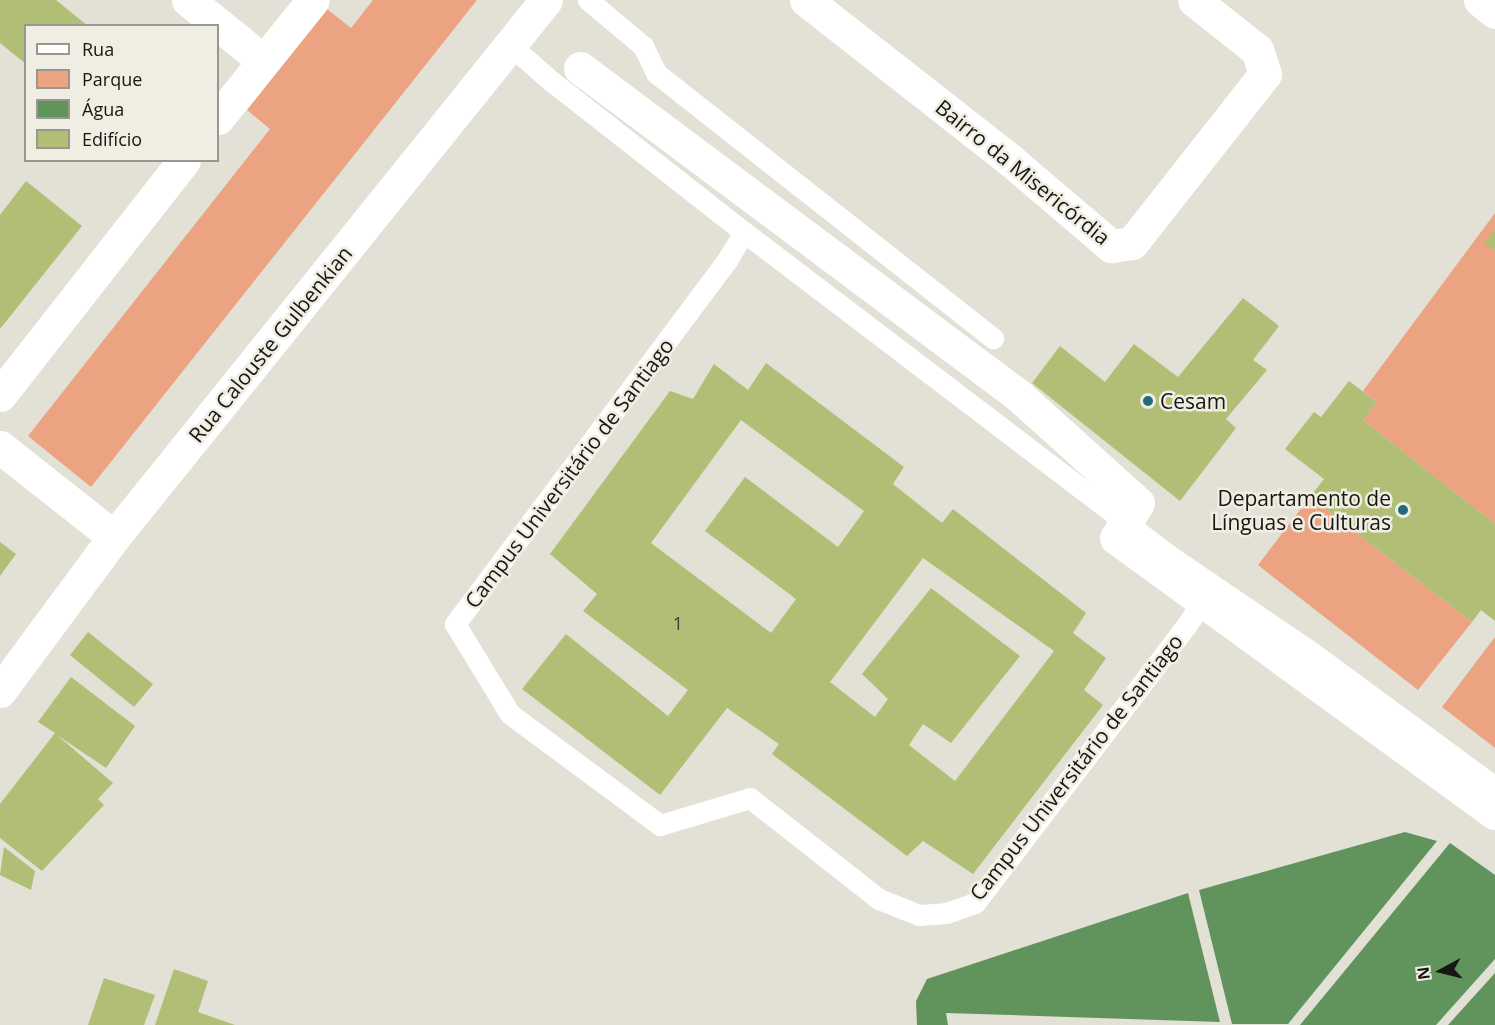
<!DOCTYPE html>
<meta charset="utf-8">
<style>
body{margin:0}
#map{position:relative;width:1495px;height:1025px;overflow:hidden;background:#e3e0d5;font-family:"Open Sans",sans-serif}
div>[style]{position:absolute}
.green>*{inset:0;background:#eba381}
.water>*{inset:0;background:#60945c}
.building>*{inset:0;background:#b0bf75}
.lane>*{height:21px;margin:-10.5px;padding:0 10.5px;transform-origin:10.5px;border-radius:10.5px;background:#fff}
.street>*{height:33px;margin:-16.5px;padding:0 16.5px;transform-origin:16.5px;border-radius:16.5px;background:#fff}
.secondary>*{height:33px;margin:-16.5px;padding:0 16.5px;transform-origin:16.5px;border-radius:16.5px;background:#fff}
.dots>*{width:16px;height:16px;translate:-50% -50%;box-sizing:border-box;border:3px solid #f0ede2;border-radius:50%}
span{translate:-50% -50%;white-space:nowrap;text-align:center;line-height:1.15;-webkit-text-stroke:5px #f0ede2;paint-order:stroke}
.number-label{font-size:18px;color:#3d402b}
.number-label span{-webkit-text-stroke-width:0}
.street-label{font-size:21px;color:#171612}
.poi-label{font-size:21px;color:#171612}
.left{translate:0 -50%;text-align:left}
.right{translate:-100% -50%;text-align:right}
.legend{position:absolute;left:24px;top:24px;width:195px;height:138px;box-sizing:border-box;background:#f0ede2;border:2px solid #99978f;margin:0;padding:8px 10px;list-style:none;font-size:18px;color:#171612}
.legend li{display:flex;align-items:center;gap:12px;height:30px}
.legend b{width:30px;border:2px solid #99978f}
.north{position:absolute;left:1411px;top:941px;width:60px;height:60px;-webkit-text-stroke:4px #f0ede2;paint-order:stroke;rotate:263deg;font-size:16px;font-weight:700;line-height:24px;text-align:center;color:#171612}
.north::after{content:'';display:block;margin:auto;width:21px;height:27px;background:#171612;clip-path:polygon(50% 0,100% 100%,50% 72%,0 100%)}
</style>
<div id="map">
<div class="green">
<i style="clip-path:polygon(373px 0,477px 0,91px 487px,28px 436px,270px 129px,247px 110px,327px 9px,351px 28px)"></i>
<i style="clip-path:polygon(1495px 213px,1495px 229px,1485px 243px,1495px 251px,1495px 524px,1363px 420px,1377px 402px,1363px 391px)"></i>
<i style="clip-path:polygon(1310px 497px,1472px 622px,1418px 690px,1258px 565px)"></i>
<i style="clip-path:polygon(1495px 637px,1495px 748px,1442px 707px)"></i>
</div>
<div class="water">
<i style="clip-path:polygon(1405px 832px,1437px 841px,1288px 1024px,1232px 1024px,1199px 890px)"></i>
<i style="clip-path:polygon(1450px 843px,1495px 875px,1495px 959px,1436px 1025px,1300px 1025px)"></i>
<i style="clip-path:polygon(1188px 893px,1220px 1022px,946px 1013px,948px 1025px,917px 1025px,916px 1001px,927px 979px)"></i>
<i style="clip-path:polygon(1495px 973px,1495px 1025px,1448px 1025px)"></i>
</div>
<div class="building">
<i style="clip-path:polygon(0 0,56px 0,88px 26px,26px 26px,26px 64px,0 43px)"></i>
<i style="clip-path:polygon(26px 181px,82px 226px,0 329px,0 215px)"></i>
<i style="clip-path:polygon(1495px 229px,1495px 251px,1484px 243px)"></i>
<i style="clip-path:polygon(1243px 298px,1279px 326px,1253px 360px,1267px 370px,1226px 419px,1236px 428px,1180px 501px,1032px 383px,1060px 346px,1105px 382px,1134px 344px,1178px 377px)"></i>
<i style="clip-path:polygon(evenodd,766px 363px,904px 467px,893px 484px,942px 523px,953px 509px,1086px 613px,1073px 633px,1106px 658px,1084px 690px,1103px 705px,973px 874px,923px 841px,907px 856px,772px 754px,779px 744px,727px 708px,660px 795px,522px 689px,566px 634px,668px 716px,688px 690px,583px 611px,597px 594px,550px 554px,670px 391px,693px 399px,714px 364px,748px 390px,766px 363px,741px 420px,864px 511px,838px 547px,745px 477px,705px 531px,796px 599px,771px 633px,651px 543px,741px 420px,766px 363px,923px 558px,1054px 651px,955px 781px,909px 745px,923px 724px,951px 743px,1020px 656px,931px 588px,862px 674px,888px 699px,875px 717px,830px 682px,923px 558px)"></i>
<i style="clip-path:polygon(1349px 381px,1377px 402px,1363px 420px,1495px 524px,1495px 621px,1481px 610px,1472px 622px,1310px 497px,1324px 479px,1285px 449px,1314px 412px,1321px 417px)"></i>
<i style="clip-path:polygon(0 542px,16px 554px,0 576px)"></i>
<i style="clip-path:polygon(88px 632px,153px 684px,134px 707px,70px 655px)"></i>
<i style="clip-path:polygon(71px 677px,135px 726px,106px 768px,57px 735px,113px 783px,98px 799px,104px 805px,42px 871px,0 838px,0 804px,55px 733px,38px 722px)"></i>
<i style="clip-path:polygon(4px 847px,35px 871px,31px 890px,0 875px)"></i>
<i style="clip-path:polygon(174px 969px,208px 981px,198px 1012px,235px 1025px,155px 1025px)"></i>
<i style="clip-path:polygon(104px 978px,155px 995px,144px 1025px,88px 1025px)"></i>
</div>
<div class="lane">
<i style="left:588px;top:0;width:72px;rotate:39.9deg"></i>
<i style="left:643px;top:46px;width:30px;rotate:64deg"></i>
<i style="left:656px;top:73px;width:429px;rotate:38.2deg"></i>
<i style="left:509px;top:44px;width:55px;rotate:41.3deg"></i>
<i style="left:550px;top:80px;width:246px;rotate:38.1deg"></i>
<i style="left:744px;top:232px;width:535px;rotate:37.26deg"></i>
<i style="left:1170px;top:556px;width:174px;rotate:34.2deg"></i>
<i style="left:1314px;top:654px;width:225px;rotate:36.3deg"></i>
<i style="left:744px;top:232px;width:31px;rotate:121deg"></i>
<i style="left:728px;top:259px;width:456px;rotate:126.8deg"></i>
<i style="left:455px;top:624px;width:105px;rotate:58.6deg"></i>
<i style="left:510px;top:714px;width:187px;rotate:36.5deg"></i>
<i style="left:660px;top:825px;width:94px;rotate:-16.7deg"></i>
<i style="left:750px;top:798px;width:164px;rotate:38.1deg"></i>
<i style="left:879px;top:899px;width:43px;rotate:21.8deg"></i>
<i style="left:919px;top:915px;width:27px;rotate:-4deg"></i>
<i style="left:946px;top:913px;width:31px;rotate:-19deg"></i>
<i style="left:975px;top:903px;width:348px;rotate:-52.7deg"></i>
<i style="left:1186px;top:626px;width:47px;rotate:-56.3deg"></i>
</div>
<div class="street">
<i style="left:188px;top:0;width:97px;rotate:38.8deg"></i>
<i style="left:806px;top:0;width:259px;rotate:38.1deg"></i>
<i style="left:1010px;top:160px;width:133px;rotate:40.4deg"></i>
<i style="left:1111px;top:246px;width:21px;rotate:-8deg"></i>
<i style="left:1132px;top:243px;width:215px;rotate:-51.8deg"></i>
<i style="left:1265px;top:74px;width:25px;rotate:-108deg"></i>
<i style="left:1257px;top:50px;width:80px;rotate:-141.6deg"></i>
<i style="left:1480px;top:0;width:19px;rotate:39deg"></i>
<i style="left:580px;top:68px;width:547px;rotate:36.74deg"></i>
<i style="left:1018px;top:395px;width:161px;rotate:42deg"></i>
<i style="left:1138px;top:503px;width:41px;rotate:122.2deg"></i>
<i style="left:1116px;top:538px;width:468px;rotate:36deg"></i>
<i style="left:218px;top:118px;width:151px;rotate:-51.2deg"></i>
<i style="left:0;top:395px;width:298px;rotate:-51.9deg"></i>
<i style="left:0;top:447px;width:145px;rotate:38.3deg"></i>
</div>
<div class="secondary">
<i style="left:0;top:691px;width:192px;rotate:-53.5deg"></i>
<i style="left:114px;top:537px;width:689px;rotate:-51.18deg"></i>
</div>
<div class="dots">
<i style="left:1148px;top:401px;background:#256a7a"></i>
<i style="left:1403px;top:510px;background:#256a7a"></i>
</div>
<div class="number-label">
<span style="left:678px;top:623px">1</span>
</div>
<div class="street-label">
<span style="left:1023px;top:172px;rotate:39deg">Bairro da Misericórdia</span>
<span style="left:270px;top:344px;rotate:-51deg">Rua Calouste Gulbenkian</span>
<span style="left:569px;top:473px;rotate:-53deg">Campus Universitário de Santiago</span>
<span style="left:1076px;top:767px;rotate:-52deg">Campus Universitário de Santiago</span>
</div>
<div class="poi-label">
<span class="left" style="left:1160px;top:401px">Cesam</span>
<span class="right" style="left:1391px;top:510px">Departamento de<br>Línguas e Culturas</span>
</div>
<ul class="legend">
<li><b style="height:8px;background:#fff"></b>Rua</li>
<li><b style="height:16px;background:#eba381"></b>Parque</li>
<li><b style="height:16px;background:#60945c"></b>Água</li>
<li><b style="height:16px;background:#b0bf75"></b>Edifício</li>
</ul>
<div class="north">N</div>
</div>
